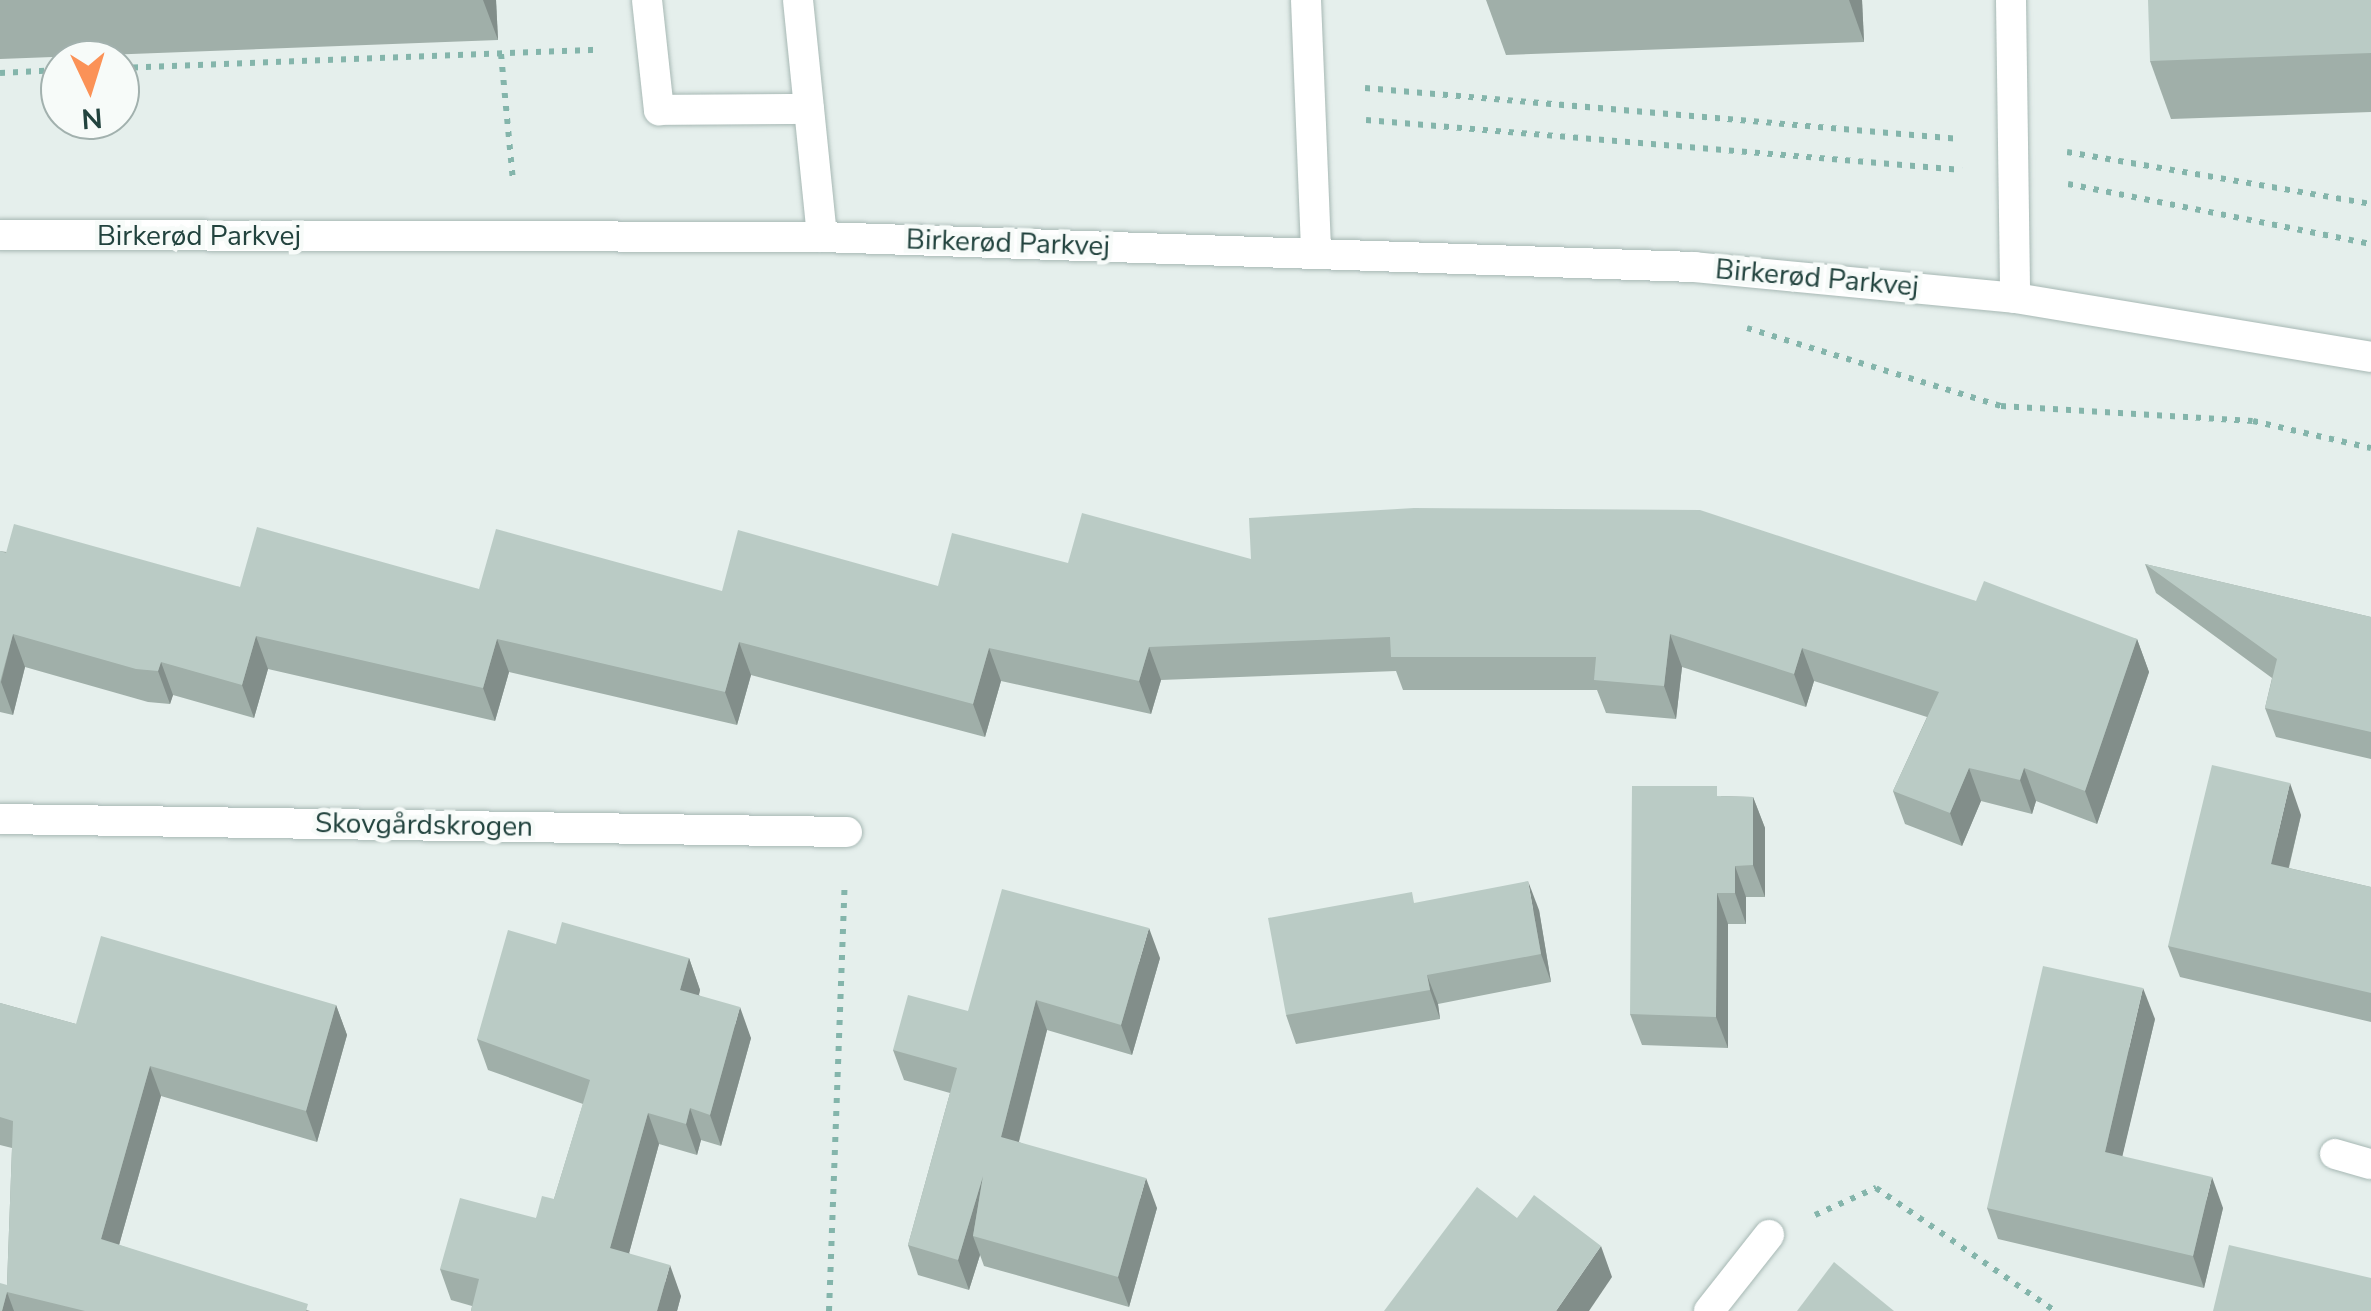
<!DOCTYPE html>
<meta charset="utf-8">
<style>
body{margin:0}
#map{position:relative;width:2371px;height:1311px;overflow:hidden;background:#e5efec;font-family:"Nunito Sans",sans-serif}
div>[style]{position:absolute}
.path>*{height:6px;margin-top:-3px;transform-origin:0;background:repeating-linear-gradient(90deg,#84b5ab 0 5px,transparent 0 13px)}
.roads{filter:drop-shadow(0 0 2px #a7b8b4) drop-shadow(0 0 2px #a7b8b4)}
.minor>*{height:30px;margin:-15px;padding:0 15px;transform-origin:15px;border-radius:15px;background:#fff}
.wall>*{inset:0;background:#a0afa9}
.shaded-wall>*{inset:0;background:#828e8a}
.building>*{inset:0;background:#bacbc5}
span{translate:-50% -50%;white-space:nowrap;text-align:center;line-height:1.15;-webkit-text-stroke:9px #f7fbf9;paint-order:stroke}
.street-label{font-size:28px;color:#22433e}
.north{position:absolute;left:40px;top:40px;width:100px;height:100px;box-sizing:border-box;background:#f7fbf9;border:2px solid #a2b1ae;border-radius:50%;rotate:176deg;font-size:28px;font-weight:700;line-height:40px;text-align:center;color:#22433e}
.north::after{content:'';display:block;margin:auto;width:35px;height:45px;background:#fb9257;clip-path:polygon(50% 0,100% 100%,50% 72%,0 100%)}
</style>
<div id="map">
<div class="path">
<i style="left:501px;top:54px;width:129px;rotate:84.6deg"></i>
<i style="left:120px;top:68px;width:478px;rotate:-2.2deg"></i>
<i style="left:0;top:73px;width:60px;rotate:-2.9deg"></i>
<i style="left:1365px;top:88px;width:597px;rotate:4.9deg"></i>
<i style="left:1366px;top:120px;width:598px;rotate:4.8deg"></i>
<i style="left:2067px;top:152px;width:308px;rotate:9.7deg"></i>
<i style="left:2068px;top:184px;width:309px;rotate:11.2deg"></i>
<i style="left:1747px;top:328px;width:266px;rotate:17.1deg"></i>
<i style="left:2001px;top:406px;width:252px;rotate:3.4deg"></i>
<i style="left:2253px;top:421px;width:121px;rotate:12.9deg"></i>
<i style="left:1815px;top:1215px;width:67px;rotate:-23.9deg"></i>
<i style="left:1876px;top:1188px;width:217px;rotate:34.5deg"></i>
<i style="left:829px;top:1311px;width:428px;rotate:-87.9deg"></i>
</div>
<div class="roads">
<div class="minor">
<i style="left:647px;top:0;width:111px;rotate:83.8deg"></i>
<i style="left:659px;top:110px;width:150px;rotate:-0.4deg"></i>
<i style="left:798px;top:0;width:238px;rotate:84.2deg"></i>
<i style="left:1306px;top:0;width:252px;rotate:87.7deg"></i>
<i style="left:2011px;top:0;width:298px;rotate:89.2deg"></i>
<i style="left:0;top:235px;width:822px;rotate:0.14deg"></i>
<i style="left:822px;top:237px;width:873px;rotate:1.97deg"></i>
<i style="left:1694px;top:267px;width:322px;rotate:5.5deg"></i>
<i style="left:2015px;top:298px;width:361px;rotate:9.4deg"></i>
<i style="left:0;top:819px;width:847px;rotate:0.88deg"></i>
<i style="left:2335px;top:1154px;width:37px;rotate:16deg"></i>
<i style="left:1709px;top:1311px;width:97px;rotate:-51.7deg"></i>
</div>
</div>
<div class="wall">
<i style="clip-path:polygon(0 0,496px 0,498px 40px,0 59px)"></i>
<i style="clip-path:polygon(1486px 0,1862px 0,1864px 42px,1506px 55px)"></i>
<i style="clip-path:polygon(2371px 0,2371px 112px,2171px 119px,2150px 61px)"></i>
<i style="clip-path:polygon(0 551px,240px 587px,722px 591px,938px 586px,1068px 563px,1251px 559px,1976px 601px,2137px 639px,2149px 672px,2097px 824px,2036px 801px,2032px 814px,1981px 801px,1962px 846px,1905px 824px,1893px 791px,1927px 717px,1814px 681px,1806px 707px,1682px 667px,1676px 719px,1606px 713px,1597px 690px,1403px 690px,1396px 671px,1161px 680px,1151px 714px,1001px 681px,985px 737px,751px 675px,737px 725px,509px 672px,495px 721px,268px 669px,254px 718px,173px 695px,170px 704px,148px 702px,25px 667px,13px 715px,0 712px)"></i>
<i style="clip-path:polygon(2145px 564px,2371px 617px,2371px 759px,2276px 737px,2265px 708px,2272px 678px,2156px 593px)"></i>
<i style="clip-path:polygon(1721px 796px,1753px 797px,1765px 828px,1765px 897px,1746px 897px,1746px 924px,1728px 924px,1728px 1048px,1642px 1045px,1630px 1014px)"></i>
<i style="clip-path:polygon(2301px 815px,2289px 868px,2371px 887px,2371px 1022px,2180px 977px,2168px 946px)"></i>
<i style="clip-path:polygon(1416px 903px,1539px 910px,1551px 982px,1438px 1004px,1440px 1019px,1296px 1044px,1286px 1015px)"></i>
<i style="clip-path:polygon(689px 958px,700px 990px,699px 995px,751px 1038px,721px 1146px,701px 1140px,697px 1155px,659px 1144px,629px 1253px,681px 1296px,677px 1311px,471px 1311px,472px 1306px,451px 1300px,440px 1269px,536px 1218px,554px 1199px,583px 1104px,488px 1070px,477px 1039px)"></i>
<i style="clip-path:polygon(1160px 958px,1132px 1055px,1047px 1030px,1019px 1142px,1157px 1208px,1129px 1307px,984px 1266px,980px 1255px,969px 1290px,918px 1275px,908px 1245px,950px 1093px,904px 1080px,893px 1050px,968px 1011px)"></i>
<i style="clip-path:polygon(0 1003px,76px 1024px,336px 1005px,347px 1035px,317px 1142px,161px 1096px,119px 1245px,310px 1311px,0 1311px,7px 1285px,12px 1148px,0 1145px)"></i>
<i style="clip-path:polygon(2155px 1019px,2122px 1156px,2223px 1208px,2204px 1288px,1998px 1239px,1987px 1208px)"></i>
</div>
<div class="shaded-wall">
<i style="clip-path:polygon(483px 0,496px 0,498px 40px)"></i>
<i style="clip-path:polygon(1849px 0,1862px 0,1864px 42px)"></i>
<i style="clip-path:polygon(13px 634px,25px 667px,13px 715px,1px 682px)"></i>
<i style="clip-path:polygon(1670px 634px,1682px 667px,1676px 719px,1664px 686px)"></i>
<i style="clip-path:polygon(256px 636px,268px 669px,254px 718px,242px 685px)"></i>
<i style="clip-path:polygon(497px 639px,509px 672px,495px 721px,483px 688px)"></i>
<i style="clip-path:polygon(2137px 639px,2149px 672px,2097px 824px,2085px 791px)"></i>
<i style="clip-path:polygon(739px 642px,751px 675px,737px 725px,725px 692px)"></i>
<i style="clip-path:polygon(1149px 647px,1161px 680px,1151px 714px,1139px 681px)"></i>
<i style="clip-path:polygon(989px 648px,1001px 681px,985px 737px,973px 704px)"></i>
<i style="clip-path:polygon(1802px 648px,1814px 681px,1806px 707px,1794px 674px)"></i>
<i style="clip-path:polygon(161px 662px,173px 695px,170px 704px,158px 671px)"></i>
<i style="clip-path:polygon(1969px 768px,1981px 801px,1962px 846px,1950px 813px)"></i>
<i style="clip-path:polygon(2024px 768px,2036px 801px,2032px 814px,2020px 780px)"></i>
<i style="clip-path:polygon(2290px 783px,2301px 815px,2282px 895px,2271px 864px)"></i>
<i style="clip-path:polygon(1753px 797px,1765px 828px,1765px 897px,1753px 865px)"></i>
<i style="clip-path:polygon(1735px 866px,1746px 897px,1746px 924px,1735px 893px)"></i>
<i style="clip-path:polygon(1528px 881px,1539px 910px,1551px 982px,1541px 954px)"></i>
<i style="clip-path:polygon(1717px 893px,1728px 924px,1728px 1048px,1716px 1017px)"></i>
<i style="clip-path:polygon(1149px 928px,1160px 958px,1132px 1055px,1121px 1025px)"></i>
<i style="clip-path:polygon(689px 958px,700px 990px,692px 1021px,680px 990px)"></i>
<i style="clip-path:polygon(1427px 975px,1438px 1004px,1440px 1019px,1430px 990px)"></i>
<i style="clip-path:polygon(2143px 988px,2155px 1019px,2116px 1183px,2105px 1152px)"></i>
<i style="clip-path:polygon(1036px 1000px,1047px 1030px,1012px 1168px,1001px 1137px)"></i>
<i style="clip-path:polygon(336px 1005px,347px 1035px,317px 1142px,306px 1111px)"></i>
<i style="clip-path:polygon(740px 1007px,751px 1038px,721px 1146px,710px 1115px)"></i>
<i style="clip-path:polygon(150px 1066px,161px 1096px,112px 1270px,101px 1239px)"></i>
<i style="clip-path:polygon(690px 1108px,701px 1140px,697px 1155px,686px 1124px)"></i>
<i style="clip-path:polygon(648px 1113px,659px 1144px,622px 1279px,610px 1248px)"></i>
<i style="clip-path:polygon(983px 1176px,973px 1236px,980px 1255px,969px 1290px,958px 1260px)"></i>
<i style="clip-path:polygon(2212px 1177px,2223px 1208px,2204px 1288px,2193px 1256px)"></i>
<i style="clip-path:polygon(1146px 1178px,1157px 1208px,1129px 1307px,1118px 1277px)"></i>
<i style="clip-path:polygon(1601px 1246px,1612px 1277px,1589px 1311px,1556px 1311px)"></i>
<i style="clip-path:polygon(670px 1265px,681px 1296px,677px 1311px,657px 1311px)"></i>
<i style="clip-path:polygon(7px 1292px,14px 1311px,2px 1311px)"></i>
</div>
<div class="building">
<i style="clip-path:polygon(2148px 0,2371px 0,2371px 53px,2150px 61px)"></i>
<i style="clip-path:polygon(1414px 508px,1700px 510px,1976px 601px,1984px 581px,2137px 639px,2085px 791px,2024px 768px,2020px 780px,1969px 768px,1950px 813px,1893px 791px,1939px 692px,1802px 648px,1794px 674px,1670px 634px,1664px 686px,1594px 680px,1596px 657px,1391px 657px,1390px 637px,1149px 647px,1139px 681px,989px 648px,973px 704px,739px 642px,725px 692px,497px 639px,483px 688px,256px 636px,242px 685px,161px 662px,158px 671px,136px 669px,13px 634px,0 682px,0 551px,6px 553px,14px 524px,240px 587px,257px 527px,479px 589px,496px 529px,722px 591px,738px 530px,938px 586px,952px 533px,1068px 563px,1082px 513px,1251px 559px,1249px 518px)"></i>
<i style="clip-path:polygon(2145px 564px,2371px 617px,2371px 732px,2265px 708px,2277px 659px)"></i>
<i style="clip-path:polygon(2212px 765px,2290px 783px,2271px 864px,2371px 887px,2371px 993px,2168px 946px)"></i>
<i style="clip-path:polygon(1632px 786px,1717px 786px,1717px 796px,1753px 797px,1753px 865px,1735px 866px,1735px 893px,1717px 893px,1716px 1017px,1630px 1014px)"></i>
<i style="clip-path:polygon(1528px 881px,1541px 954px,1427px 975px,1430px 990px,1286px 1015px,1268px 918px,1412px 892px,1414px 903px)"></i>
<i style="clip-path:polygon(1002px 889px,1149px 928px,1121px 1025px,1036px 1000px,1001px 1137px,1146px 1178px,1118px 1277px,973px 1236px,983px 1176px,958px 1260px,908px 1245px,957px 1068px,893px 1050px,908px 995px,968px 1011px)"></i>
<i style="clip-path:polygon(562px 922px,689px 958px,680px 990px,740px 1007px,710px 1115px,690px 1108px,686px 1124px,648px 1113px,610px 1248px,670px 1265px,657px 1311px,471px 1311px,479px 1279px,440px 1269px,460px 1198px,536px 1218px,542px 1196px,554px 1199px,590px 1080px,477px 1039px,508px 930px,556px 944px)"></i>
<i style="clip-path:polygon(101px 936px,336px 1005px,306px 1111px,150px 1066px,101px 1239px,308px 1304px,306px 1311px,85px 1311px,7px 1292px,2px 1311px,0 1311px,0 1283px,7px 1285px,13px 1121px,0 1117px,0 1003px,76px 1024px)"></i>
<i style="clip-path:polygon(2043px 966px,2143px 988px,2105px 1152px,2212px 1177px,2193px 1256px,1987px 1208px)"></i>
<i style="clip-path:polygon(1477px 1187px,1517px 1218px,1534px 1195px,1601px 1246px,1556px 1311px,1384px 1311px)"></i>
<i style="clip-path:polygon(2229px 1245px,2371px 1278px,2371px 1311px,2213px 1311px)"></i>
<i style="clip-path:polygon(1834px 1262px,1894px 1311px,1797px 1311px)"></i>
</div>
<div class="street-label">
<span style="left:199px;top:236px">Birkerød Parkvej</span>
<span style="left:1008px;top:243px;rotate:2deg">Birkerød Parkvej</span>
<span style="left:1817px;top:278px;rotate:5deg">Birkerød Parkvej</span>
<span style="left:424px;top:825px;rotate:1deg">Skovgårdskrogen</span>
</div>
<div class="north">N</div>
</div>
